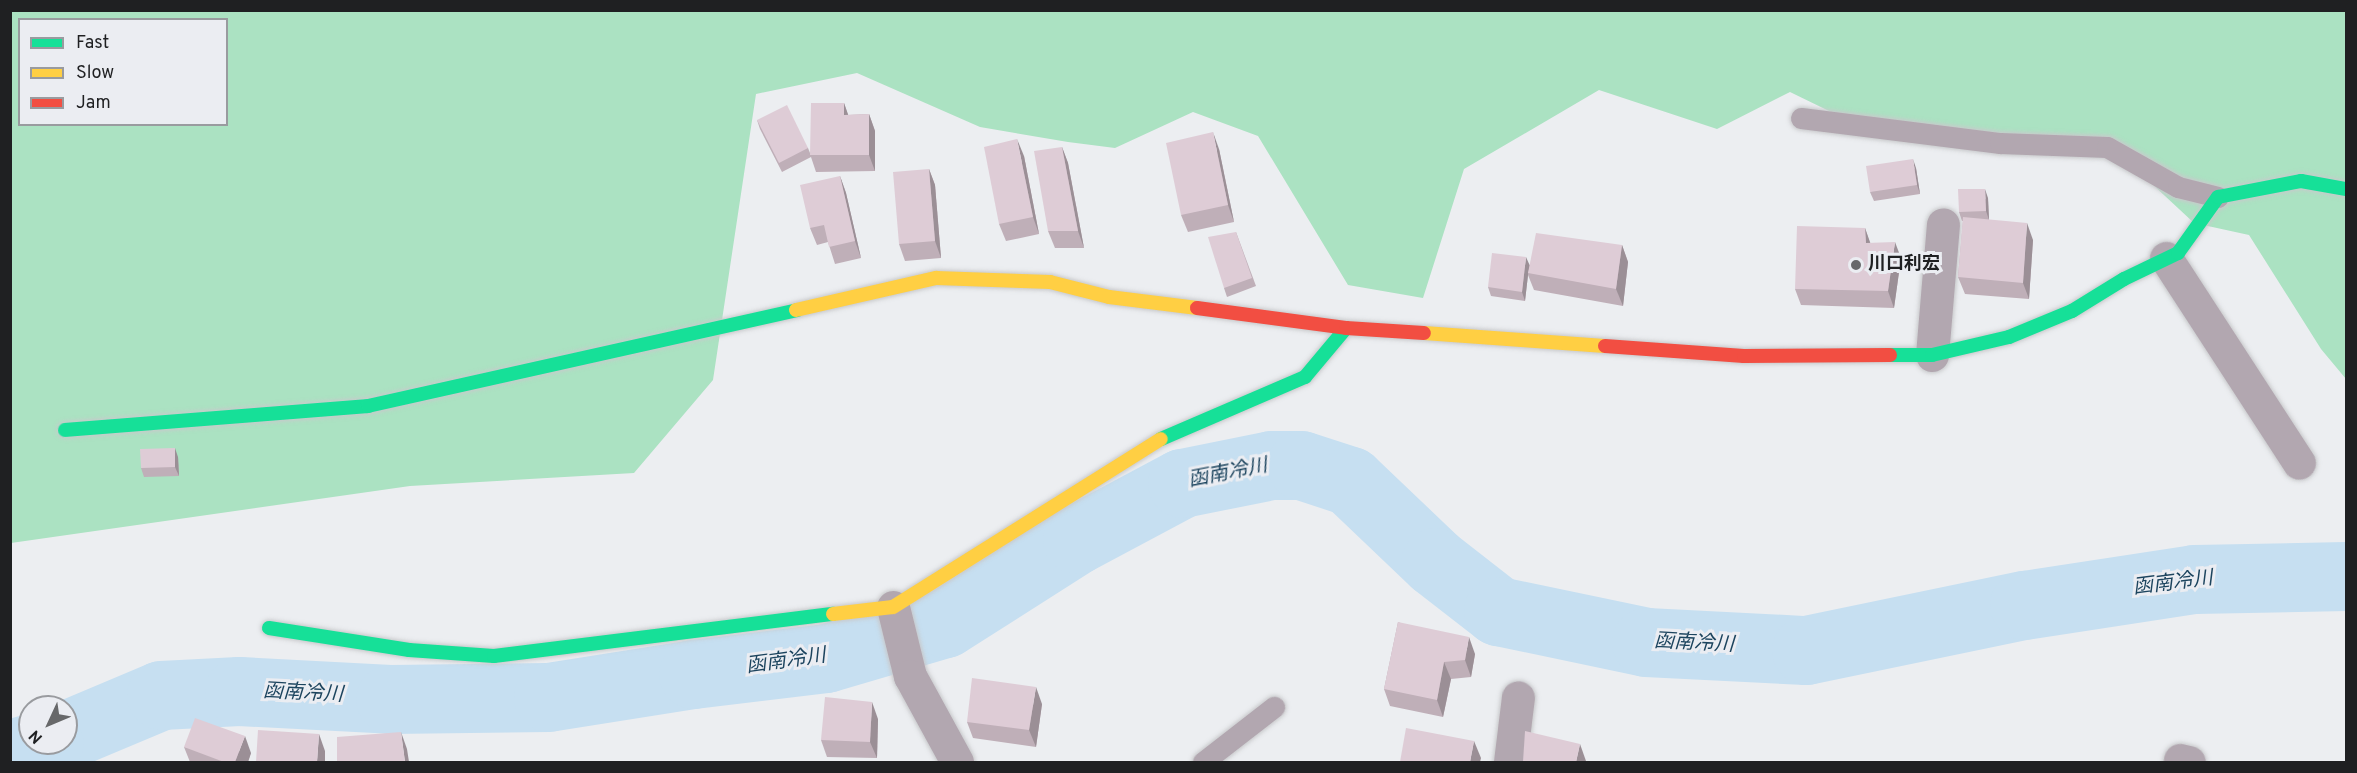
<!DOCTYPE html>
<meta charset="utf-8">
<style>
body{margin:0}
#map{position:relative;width:2357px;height:773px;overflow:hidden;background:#eceef1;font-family:Overpass,"Noto Sans JP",sans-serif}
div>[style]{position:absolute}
.forest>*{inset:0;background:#abe2c2}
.river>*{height:69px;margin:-34.5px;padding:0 34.5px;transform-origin:34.5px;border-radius:34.5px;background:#c6dff1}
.roads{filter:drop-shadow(0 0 2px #c8c9cb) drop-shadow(0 0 2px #c8c9cb)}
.lane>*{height:21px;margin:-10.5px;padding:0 10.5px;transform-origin:10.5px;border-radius:10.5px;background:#b2a7b0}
.street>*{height:33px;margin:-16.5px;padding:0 16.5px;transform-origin:16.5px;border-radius:16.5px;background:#b2a7b0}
.fast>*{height:14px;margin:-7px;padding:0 7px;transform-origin:7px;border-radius:7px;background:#16e098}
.slow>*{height:14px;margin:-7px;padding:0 7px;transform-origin:7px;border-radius:7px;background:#ffcf43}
.jam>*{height:14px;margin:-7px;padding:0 7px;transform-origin:7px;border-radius:7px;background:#f24e42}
.wall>*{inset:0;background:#bfafb8}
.shaded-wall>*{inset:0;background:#9b8f96}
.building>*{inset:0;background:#deccd6}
.dots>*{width:16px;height:16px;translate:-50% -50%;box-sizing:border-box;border:3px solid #ebedf2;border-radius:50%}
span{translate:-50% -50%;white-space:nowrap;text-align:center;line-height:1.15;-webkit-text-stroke:6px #ebedf2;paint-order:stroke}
.poi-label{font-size:18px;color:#1f2022;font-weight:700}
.left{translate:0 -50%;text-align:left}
.water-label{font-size:20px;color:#1c445e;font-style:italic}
.frame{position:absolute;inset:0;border:12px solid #1f2022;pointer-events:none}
.legend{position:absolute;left:18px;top:18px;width:210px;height:108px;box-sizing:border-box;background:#ebedf2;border:2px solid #999b9f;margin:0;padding:8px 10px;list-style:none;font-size:18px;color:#1f2022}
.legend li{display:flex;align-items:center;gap:12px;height:30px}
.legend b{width:30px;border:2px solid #999b9f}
.north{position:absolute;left:18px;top:695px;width:60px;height:60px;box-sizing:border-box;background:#ebedf2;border:2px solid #999b9f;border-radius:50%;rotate:226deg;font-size:16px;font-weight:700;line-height:24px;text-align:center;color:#1f2022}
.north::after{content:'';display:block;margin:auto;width:21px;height:27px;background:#67686a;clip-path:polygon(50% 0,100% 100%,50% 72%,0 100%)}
</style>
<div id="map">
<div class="forest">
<i style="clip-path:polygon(evenodd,11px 11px,2346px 11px,2346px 379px,2321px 349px,2249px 235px,2194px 223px,2105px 140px,1866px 129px,1790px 92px,1717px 129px,1599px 90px,1464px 169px,1423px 298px,1348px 285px,1258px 136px,1193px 112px,1115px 148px,1068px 142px,980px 127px,857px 73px,756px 94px,713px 380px,634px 473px,410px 486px,11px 543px,11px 11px,20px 20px,226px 20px,226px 124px,20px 124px,20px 20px)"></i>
</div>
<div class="river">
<i style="left:66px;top:735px;width:103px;rotate:-22.8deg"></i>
<i style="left:161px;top:695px;width:78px;rotate:-2.9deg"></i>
<i style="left:239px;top:691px;width:151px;rotate:3deg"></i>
<i style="left:390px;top:699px;width:158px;rotate:-0.7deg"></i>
<i style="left:548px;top:697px;width:147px;rotate:-9deg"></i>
<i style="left:693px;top:674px;width:134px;rotate:-6.9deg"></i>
<i style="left:826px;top:658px;width:124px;rotate:-16.4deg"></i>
<i style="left:945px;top:623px;width:156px;rotate:-32.5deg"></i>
<i style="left:1077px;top:539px;width:119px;rotate:-28.1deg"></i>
<i style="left:1182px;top:483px;width:91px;rotate:-11.4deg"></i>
<i style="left:1271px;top:465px;width:30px"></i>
<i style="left:1301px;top:465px;width:52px;rotate:18.1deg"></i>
<i style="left:1350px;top:481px;width:117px;rotate:43.6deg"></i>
<i style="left:1435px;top:562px;width:80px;rotate:37.9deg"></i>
<i style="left:1498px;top:611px;width:151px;rotate:11.8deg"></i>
<i style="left:1646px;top:642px;width:160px;rotate:2.9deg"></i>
<i style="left:1806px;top:650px;width:223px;rotate:-11.7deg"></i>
<i style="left:2024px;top:605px;width:172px;rotate:-8.7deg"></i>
<i style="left:2194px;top:579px;width:152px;rotate:-1.1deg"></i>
<i style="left:10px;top:754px;width:40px;rotate:-16deg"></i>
</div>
<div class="roads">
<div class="lane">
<i style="left:1801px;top:118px;width:201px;rotate:7.2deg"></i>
<i style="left:2000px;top:143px;width:107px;rotate:2.1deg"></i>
<i style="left:2107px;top:147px;width:81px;rotate:29.4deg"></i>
<i style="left:2178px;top:187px;width:41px;rotate:14deg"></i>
<i style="left:1203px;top:762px;width:90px;rotate:-37.8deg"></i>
</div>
<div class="street">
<i style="left:2166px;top:258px;width:244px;rotate:57deg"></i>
<i style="left:1932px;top:355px;width:131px;rotate:-85.2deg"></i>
<i style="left:893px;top:607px;width:71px;rotate:76.2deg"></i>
<i style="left:910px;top:676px;width:98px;rotate:61.3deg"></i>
<i style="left:2180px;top:760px;width:9px;rotate:13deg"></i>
<i style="left:1510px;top:762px;width:65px;rotate:-83deg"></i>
</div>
<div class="fast">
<i style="left:1890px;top:355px;width:42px"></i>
<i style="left:1932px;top:355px;width:79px;rotate:-13.2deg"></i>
<i style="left:2009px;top:337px;width:68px;rotate:-22.4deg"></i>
<i style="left:2072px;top:311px;width:61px;rotate:-31.6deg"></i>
<i style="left:2124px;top:279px;width:60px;rotate:-25.7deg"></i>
<i style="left:2178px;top:253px;width:69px;rotate:-54.5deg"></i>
<i style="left:2218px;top:197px;width:85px;rotate:-10.9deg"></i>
<i style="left:2301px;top:181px;width:46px;rotate:10.1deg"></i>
<i style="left:65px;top:430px;width:304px;rotate:-4.5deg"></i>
<i style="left:368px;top:406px;width:439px;rotate:-12.6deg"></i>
<i style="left:1161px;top:439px;width:157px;rotate:-23.3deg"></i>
<i style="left:1305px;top:377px;width:64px;rotate:-50.1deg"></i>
<i style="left:269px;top:628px;width:142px;rotate:8.9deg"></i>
<i style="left:409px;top:650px;width:85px;rotate:4deg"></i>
<i style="left:494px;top:656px;width:342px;rotate:-7.1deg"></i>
</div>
<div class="slow">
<i style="left:796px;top:310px;width:144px;rotate:-12.9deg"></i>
<i style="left:936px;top:278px;width:114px;rotate:2deg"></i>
<i style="left:1050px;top:282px;width:61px;rotate:14.3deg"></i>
<i style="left:1109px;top:297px;width:89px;rotate:7.1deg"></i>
<i style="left:1424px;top:333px;width:181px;rotate:4.1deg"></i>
<i style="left:833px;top:614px;width:60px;rotate:-6.7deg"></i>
<i style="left:893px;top:607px;width:316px;rotate:-32.1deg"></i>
</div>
<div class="jam">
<i style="left:1197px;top:308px;width:150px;rotate:7.6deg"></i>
<i style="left:1346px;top:328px;width:78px;rotate:3.7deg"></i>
<i style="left:1605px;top:346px;width:139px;rotate:4.1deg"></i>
<i style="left:1744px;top:356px;width:146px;rotate:-0.4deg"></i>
</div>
</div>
<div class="wall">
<i style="clip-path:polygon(844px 103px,848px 115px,869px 114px,875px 131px,875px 171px,816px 172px,811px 157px,782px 172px,760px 129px,757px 120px,808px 148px,810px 153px)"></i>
<i style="clip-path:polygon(1062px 147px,1068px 163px,1084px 248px,1055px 248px,1048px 231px)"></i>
<i style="clip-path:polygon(1219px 149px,1234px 222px,1188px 232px,1181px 215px)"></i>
<i style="clip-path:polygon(1024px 156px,1039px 234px,1006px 241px,999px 224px)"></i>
<i style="clip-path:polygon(1916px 168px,1920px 194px,1874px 201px,1870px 192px)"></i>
<i style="clip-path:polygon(929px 169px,935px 185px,941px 258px,905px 261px,899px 244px)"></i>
<i style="clip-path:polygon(840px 176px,846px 193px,861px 258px,835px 264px,828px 242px,817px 245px,810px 228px)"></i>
<i style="clip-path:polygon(1988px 198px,1989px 220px,2033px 240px,2029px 299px,1965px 294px,1958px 277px,1963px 221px,1962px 221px,1959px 212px)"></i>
<i style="clip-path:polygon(1865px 228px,1870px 243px,1901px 258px,1894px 308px,1801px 305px,1795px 289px)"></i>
<i style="clip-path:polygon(1236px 232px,1256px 286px,1227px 297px,1224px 288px)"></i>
<i style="clip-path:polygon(1622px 245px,1628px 262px,1623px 306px,1534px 290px,1528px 275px,1525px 301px,1491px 296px,1488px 287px,1529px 265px)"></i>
<i style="clip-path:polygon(178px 457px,179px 476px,144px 477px,141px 468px)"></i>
<i style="clip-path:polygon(1398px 622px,1475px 654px,1471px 677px,1451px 679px,1443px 717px,1390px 706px,1384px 689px)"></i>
<i style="clip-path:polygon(1042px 704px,1036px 747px,973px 738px,967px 722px)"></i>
<i style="clip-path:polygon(878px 719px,877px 758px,827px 757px,821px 740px)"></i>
<i style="clip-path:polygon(184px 747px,251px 753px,248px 762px,190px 762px)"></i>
</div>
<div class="shaded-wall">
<i style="clip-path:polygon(844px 103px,850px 120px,844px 115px)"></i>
<i style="clip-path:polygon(869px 114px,875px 131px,875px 171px,869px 155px)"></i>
<i style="clip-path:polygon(1213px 132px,1219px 149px,1234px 222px,1228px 205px)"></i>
<i style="clip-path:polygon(1017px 139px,1024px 156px,1039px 234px,1033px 217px)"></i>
<i style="clip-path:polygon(1062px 147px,1068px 163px,1084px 248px,1078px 231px)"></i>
<i style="clip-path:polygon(1913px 159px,1916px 168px,1920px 194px,1917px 185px)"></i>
<i style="clip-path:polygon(929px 169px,935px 185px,941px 258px,935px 241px)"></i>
<i style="clip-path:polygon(840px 176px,846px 193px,861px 258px,855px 241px)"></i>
<i style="clip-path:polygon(1985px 189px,1988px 198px,1989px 220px,1986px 211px)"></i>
<i style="clip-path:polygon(2027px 223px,2033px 240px,2029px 299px,2023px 283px)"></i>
<i style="clip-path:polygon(1865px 228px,1871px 245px,1866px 243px)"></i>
<i style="clip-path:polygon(1895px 242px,1901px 258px,1894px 308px,1888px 291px)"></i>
<i style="clip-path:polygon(1622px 245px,1628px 262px,1623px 306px,1616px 289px)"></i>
<i style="clip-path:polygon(1526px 257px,1530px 266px,1528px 273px,1528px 275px,1525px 301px,1522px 292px)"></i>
<i style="clip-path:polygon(175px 448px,178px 457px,179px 476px,175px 467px)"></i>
<i style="clip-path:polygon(1469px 637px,1475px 654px,1471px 677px,1465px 660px)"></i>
<i style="clip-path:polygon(1444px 662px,1451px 679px,1443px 717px,1437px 700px)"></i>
<i style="clip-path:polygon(1036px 687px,1042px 704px,1036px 747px,1029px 730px)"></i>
<i style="clip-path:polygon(872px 702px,878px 719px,877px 758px,870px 742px)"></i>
<i style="clip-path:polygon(401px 732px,407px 749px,409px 762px,405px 762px)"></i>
<i style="clip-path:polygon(319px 734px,325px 751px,325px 762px,317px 762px)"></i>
<i style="clip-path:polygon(245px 736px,251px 753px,248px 762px,235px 762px)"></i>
<i style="clip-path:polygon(1474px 741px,1481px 758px,1480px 762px,1470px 762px)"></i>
<i style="clip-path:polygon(1580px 744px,1586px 761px,1586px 762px,1576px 762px)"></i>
</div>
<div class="building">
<i style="clip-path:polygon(811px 103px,844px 103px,844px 115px,869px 114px,869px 155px,810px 155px)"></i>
<i style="clip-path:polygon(787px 105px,808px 148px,779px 163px,757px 120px)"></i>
<i style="clip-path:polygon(1213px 132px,1228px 205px,1181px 215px,1166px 143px)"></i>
<i style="clip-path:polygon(1017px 139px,1033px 217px,999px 224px,984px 147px)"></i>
<i style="clip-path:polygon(1062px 147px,1078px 231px,1048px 231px,1034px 151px)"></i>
<i style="clip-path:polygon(1913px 159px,1917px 185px,1870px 192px,1866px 166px)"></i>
<i style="clip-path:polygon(929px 169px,935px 241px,899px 244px,893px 172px)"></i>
<i style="clip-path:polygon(840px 176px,855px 241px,829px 247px,824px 225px,810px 228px,800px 185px)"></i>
<i style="clip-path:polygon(1958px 189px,1985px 189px,1986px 211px,1959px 212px)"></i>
<i style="clip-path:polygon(1963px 217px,2027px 223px,2023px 283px,1958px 277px)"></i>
<i style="clip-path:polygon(1797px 226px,1865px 228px,1866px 243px,1895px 242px,1888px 291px,1795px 289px)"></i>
<i style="clip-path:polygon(1236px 232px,1252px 278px,1224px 288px,1208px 237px)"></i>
<i style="clip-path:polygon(1536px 233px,1622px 245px,1616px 289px,1528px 273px)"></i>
<i style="clip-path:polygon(1492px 253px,1526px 257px,1522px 292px,1488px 287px)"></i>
<i style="clip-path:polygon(175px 448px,175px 467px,141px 468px,140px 449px)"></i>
<i style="clip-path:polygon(1398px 622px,1469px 637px,1465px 660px,1444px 662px,1437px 700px,1384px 689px)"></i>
<i style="clip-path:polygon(972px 678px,1036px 687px,1029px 730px,967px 722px)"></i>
<i style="clip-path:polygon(825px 697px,872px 702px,870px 742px,821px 740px)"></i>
<i style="clip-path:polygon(195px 718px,245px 736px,235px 762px,224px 762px,184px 747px)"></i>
<i style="clip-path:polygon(1406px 728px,1474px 741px,1470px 762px,1400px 762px)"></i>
<i style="clip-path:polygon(258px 730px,319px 734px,317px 762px,256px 762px)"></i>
<i style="clip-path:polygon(1525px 731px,1580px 744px,1576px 762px,1523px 762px)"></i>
<i style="clip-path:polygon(401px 732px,405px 762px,337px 762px,337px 737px)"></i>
</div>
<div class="dots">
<i style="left:1856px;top:265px;background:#67686a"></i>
</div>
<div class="poi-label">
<span class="left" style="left:1868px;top:265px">川口利宏</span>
</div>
<div class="water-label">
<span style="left:1228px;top:474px;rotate:-11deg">函南冷川</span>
<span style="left:2173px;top:584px;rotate:-7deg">函南冷川</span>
<span style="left:1694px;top:644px;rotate:3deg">函南冷川</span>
<span style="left:786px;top:662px;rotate:-8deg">函南冷川</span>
<span style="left:303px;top:694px;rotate:3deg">函南冷川</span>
</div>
<div class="frame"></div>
<ul class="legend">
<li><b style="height:8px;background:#16e098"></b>Fast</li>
<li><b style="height:8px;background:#ffcf43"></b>Slow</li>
<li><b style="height:8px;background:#f24e42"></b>Jam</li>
</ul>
<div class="north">N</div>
</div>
